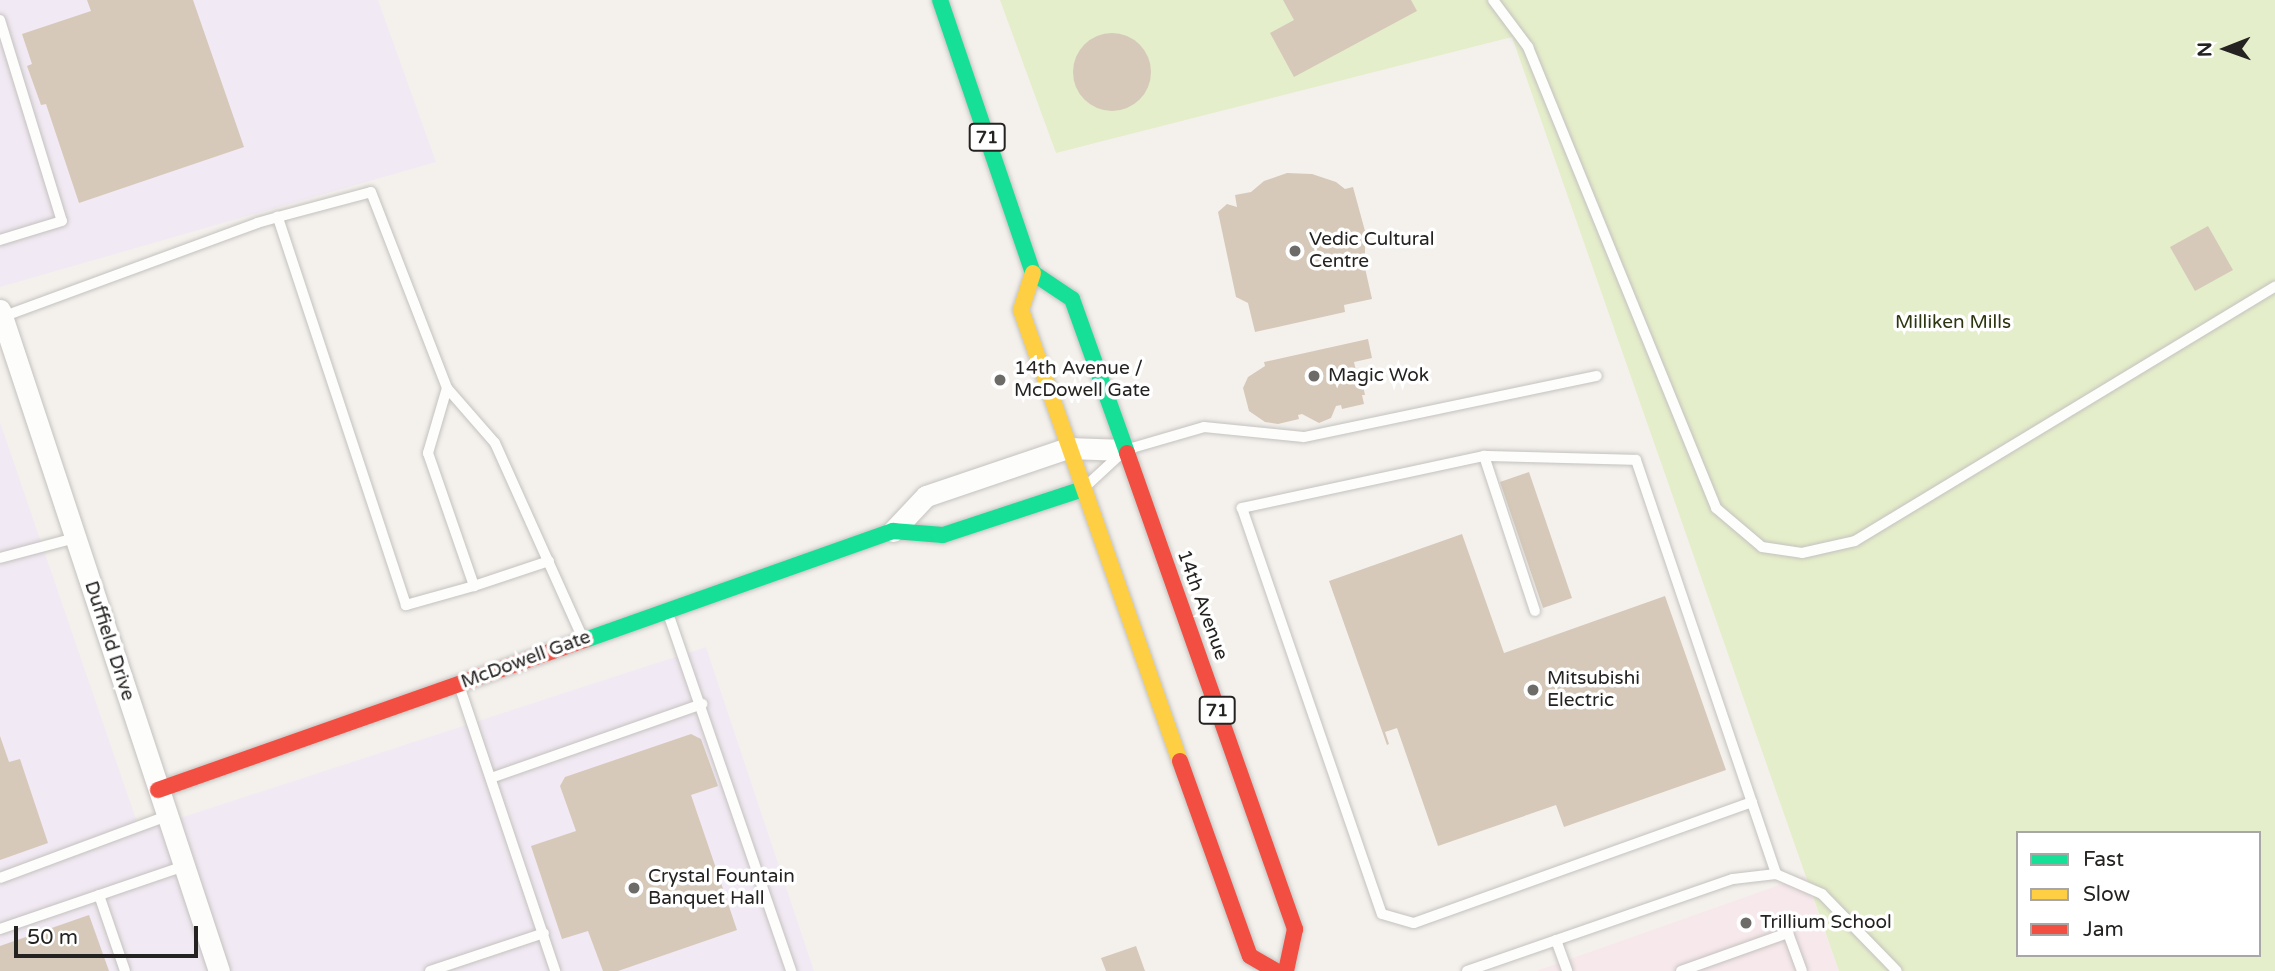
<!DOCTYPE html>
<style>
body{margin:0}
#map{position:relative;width:2275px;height:971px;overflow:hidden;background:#f4f1ed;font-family:"Varela Round",sans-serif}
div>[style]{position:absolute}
.industrial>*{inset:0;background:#f1e9f3}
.education>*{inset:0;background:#f7e8eb}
.green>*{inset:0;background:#e5eeca}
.building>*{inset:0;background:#d6c9b9}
.round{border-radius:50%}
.roads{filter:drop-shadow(0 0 2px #c4c2bf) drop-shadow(0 0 2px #c4c2bf)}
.lane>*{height:10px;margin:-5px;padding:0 5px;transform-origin:5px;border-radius:5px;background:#fdfdfc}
.street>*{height:21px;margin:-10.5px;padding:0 10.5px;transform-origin:10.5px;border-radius:10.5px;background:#fdfdfc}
.fast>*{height:16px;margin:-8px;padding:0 8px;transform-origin:8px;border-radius:8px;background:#16e098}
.slow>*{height:16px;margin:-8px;padding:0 8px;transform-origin:8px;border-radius:8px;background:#ffcf43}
.jam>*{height:16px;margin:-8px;padding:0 8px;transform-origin:8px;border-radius:8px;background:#f24e42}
.dots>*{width:19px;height:19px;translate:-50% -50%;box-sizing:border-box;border:4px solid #fff;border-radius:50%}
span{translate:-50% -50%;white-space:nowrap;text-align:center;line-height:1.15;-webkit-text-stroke:7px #fff;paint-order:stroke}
.shield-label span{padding:2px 5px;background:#fff;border:2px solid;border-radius:5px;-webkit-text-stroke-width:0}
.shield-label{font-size:18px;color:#252321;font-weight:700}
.poi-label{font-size:19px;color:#252321}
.left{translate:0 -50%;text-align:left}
.park-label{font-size:19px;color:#2d3610}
.street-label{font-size:19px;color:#252321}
.legend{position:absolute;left:2016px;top:831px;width:245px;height:126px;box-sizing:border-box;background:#fff;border:2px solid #a8a7a6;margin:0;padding:9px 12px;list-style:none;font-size:21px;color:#252321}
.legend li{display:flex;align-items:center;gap:14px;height:35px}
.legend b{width:35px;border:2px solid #a8a7a6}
.north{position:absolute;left:2191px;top:14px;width:70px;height:70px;-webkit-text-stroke:5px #fff;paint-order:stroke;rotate:269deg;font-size:19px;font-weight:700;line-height:28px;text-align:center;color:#252321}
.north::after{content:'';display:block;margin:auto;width:24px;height:32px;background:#252321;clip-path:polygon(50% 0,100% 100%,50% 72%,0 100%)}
.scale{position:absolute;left:14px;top:926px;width:184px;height:32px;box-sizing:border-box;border:4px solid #252321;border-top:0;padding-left:9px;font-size:21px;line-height:24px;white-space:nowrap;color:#252321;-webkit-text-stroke:5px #fff;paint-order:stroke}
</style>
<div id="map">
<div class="industrial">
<i style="clip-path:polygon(0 0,378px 0,436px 162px,0 287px)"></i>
<i style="clip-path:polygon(0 422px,140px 831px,706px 647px,814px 971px,0 971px)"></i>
</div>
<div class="education">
<i style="clip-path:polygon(1805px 876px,1839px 971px,1536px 971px)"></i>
</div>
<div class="green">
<i style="clip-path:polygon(evenodd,1000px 0,2275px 0,2275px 971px,1839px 971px,1512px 37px,1056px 153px,1000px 0,2018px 833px,2259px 833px,2259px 955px,2018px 955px,2018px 833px)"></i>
</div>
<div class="building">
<i style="clip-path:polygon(87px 0,193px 0,244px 147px,79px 203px,46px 104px,41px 105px,27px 66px,32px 64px,22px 34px,91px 11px)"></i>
<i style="clip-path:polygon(1283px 0,1411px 0,1417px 11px,1294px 77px,1270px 33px,1294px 20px)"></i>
<i class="round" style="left:1073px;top:33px;width:78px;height:78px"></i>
<i style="clip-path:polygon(1287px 173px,1312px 174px,1336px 182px,1345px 189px,1353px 187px,1365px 231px,1365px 268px,1372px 299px,1344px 305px,1345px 312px,1255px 332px,1248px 303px,1236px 297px,1218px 212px,1227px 204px,1237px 207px,1235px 195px,1251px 192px,1264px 181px)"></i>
<i style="clip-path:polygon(2208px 226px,2233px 270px,2195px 291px,2170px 247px)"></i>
<i style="clip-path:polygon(1368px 339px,1372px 358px,1354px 362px,1357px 375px,1361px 375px,1365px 395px,1362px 395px,1364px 404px,1342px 409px,1341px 405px,1336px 406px,1331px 418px,1319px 423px,1302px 414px,1298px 415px,1299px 419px,1278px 424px,1265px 422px,1249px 411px,1243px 388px,1248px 377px,1265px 366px,1264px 362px)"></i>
<i style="clip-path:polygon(1529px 472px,1572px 598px,1543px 608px,1500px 482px)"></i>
<i style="clip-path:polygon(1462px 534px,1504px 653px,1665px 596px,1726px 770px,1564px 827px,1556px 805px,1438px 846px,1397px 728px,1385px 732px,1389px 744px,1387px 745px,1329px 581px)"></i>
<i style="clip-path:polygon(691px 734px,701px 739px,718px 786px,691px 795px,737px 930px,618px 971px,603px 971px,588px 931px,562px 939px,531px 846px,576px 831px,560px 786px,565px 777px)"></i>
<i style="clip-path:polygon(0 736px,9px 762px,20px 759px,48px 843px,0 860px)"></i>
<i style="clip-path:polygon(89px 915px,109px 971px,0 971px,0 946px)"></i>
<i style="clip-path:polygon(1136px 946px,1145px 971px,1106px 971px,1101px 958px)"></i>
</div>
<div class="roads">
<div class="lane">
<i style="left:1493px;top:0;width:59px;rotate:53.3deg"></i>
<i style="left:1528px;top:47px;width:498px;rotate:67.8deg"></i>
<i style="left:1716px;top:508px;width:60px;rotate:40.3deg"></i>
<i style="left:1762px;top:547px;width:40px;rotate:8.5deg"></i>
<i style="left:1802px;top:553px;width:54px;rotate:-12.8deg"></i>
<i style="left:1855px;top:541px;width:491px;rotate:-31.2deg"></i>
<i style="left:0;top:20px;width:210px;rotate:72.9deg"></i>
<i style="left:62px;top:221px;width:65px;rotate:163deg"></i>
<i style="left:2px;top:317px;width:272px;rotate:-20.2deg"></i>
<i style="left:257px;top:223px;width:22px;rotate:-16deg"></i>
<i style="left:278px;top:217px;width:96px;rotate:-15deg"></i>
<i style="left:371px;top:192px;width:210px;rotate:68.8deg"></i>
<i style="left:447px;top:388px;width:68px;rotate:106.3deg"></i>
<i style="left:428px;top:453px;width:141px;rotate:70.9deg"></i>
<i style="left:474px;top:586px;width:71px;rotate:164.4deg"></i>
<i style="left:406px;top:605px;width:409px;rotate:-108.3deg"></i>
<i style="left:447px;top:388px;width:73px;rotate:48.9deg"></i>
<i style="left:495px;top:443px;width:215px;rotate:65.8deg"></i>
<i style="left:1484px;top:456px;width:152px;rotate:1.5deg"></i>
<i style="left:1636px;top:460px;width:437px;rotate:71.3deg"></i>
<i style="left:1085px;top:487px;width:54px;rotate:-42.8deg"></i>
<i style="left:1125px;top:450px;width:82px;rotate:-16.2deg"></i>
<i style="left:1204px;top:427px;width:100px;rotate:5.7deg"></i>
<i style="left:1304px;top:437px;width:299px;rotate:-11.8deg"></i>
<i style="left:0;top:558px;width:78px;rotate:-14.9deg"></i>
<i style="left:474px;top:586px;width:79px;rotate:-18.4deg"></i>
<i style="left:1535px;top:611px;width:163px;rotate:-108.2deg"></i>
<i style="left:1484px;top:456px;width:248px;rotate:167.9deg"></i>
<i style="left:1242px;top:508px;width:429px;rotate:71deg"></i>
<i style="left:1382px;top:914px;width:33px;rotate:16deg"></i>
<i style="left:1414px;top:923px;width:359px;rotate:-19.7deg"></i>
<i style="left:668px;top:613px;width:379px;rotate:71deg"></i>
<i style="left:459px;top:685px;width:302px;rotate:71.4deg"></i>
<i style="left:491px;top:778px;width:224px;rotate:-19.3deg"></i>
<i style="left:0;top:878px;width:178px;rotate:-20.4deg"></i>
<i style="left:99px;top:895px;width:80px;rotate:71.1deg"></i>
<i style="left:0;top:929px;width:194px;rotate:-18.9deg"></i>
<i style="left:1556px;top:940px;width:33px;rotate:70deg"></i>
<i style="left:430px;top:971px;width:120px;rotate:-18.4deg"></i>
<i style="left:1467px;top:971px;width:281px;rotate:-19.1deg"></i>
<i style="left:1733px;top:879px;width:43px;rotate:-6.6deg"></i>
<i style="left:1776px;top:874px;width:50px;rotate:23.5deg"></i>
<i style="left:1822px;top:894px;width:107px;rotate:45.8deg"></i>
<i style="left:1681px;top:971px;width:114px;rotate:-19.6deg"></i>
<i style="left:1788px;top:933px;width:40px;rotate:69.8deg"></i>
</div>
<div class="street">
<i style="left:0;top:310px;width:696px;rotate:71.67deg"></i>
<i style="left:893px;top:531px;width:48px;rotate:-46.7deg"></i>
<i style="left:926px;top:496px;width:150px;rotate:-18.7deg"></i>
<i style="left:1068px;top:448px;width:57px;rotate:2deg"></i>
</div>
<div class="fast">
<i style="left:940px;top:0;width:288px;rotate:71.2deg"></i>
<i style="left:1033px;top:273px;width:47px;rotate:33.7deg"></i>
<i style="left:1072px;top:299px;width:164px;rotate:70.3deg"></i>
<i style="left:585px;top:640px;width:327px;rotate:-19.5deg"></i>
<i style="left:893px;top:531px;width:50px;rotate:4.6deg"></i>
<i style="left:943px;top:535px;width:147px;rotate:-18.2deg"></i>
</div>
<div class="slow">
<i style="left:1033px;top:273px;width:39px;rotate:108deg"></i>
<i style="left:1021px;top:310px;width:478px;rotate:70.6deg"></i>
</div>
<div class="jam">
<i style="left:1127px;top:453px;width:505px;rotate:70.56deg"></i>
<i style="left:1295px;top:929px;width:43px;rotate:102.1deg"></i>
<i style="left:1180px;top:761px;width:207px;rotate:70.3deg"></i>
<i style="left:1250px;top:956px;width:30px;rotate:30deg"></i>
<i style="left:158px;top:790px;width:453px;rotate:-19.4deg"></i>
</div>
</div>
<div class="dots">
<i style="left:1295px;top:251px;background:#6d6b68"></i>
<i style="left:1314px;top:376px;background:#6d6b68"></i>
<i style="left:1000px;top:380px;background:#6d6b68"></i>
<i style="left:1533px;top:690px;background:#6d6b68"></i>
<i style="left:634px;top:888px;background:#6d6b68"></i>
<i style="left:1746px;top:923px;background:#6d6b68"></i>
</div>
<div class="shield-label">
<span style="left:987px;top:137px">71</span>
<span style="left:1217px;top:710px">71</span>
</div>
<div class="poi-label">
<span class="left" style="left:1309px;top:251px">Vedic Cultural<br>Centre</span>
<span class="left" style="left:1014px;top:380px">14th Avenue /<br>McDowell Gate</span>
<span class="left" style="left:1328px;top:376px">Magic Wok</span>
<span class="left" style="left:1547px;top:690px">Mitsubishi<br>Electric</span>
<span class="left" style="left:648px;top:888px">Crystal Fountain<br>Banquet Hall</span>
<span class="left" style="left:1760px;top:923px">Trillium School</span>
</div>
<div class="park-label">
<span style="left:1953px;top:323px">Milliken Mills</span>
</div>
<div class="street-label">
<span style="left:1202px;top:605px;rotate:70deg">14th Avenue</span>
<span style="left:109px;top:641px;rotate:72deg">Duffield Drive</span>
<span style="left:526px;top:660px;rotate:-20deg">McDowell Gate</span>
</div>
<ul class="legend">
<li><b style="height:9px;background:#16e098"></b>Fast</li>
<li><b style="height:9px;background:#ffcf43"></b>Slow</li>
<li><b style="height:9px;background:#f24e42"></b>Jam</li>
</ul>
<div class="north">N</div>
<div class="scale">50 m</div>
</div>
